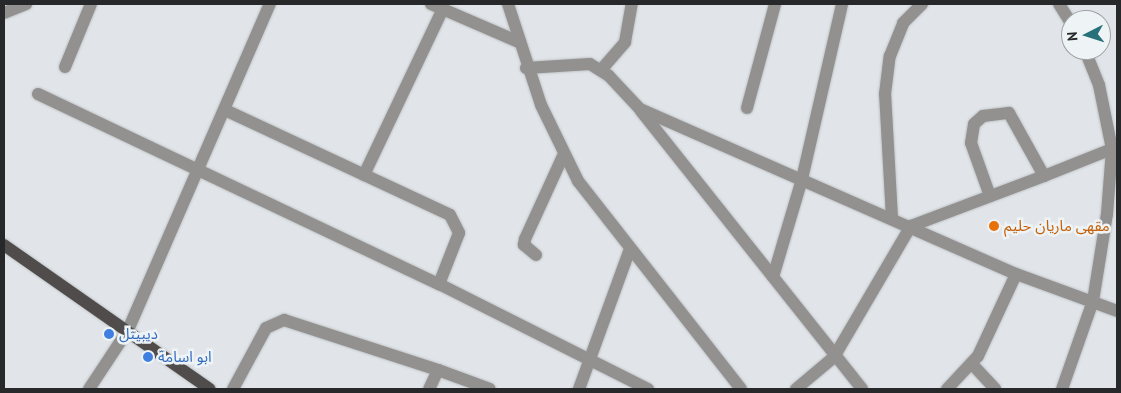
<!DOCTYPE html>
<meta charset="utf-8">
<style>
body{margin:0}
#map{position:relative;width:1121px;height:393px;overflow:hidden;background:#e1e5e9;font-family:"PT Sans","Noto Sans Arabic",sans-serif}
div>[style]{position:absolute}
.roads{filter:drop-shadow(0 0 1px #bfc3c6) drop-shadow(0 0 1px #bfc3c6)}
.minor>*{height:12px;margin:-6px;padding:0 6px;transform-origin:6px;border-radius:6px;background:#939090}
.major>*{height:12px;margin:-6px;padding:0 6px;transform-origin:6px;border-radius:6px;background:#514c4c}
.dots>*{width:14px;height:14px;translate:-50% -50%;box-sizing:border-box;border:2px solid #eef3f6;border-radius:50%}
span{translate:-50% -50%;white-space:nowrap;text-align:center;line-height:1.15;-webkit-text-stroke:5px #eef3f6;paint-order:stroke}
.food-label{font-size:15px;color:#c56008}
.left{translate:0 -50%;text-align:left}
.shop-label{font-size:15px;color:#366cbe}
.frame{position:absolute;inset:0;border:5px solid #262829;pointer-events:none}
.north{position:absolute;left:1061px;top:10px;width:50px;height:50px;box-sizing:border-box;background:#eef3f6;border:1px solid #9ea2a4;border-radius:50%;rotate:265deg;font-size:14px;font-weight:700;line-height:20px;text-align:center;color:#262829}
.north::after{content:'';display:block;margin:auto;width:18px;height:22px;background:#28717b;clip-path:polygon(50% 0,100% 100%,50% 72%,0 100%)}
</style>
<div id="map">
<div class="roads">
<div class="minor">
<i style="left:431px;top:4px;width:96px;rotate:23.4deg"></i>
<i style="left:508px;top:4px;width:106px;rotate:71.9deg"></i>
<i style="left:541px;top:105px;width:85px;rotate:64deg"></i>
<i style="left:578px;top:181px;width:264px;rotate:51.9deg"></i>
<i style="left:1059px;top:4px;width:22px;rotate:58deg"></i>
<i style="left:4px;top:13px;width:24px;rotate:-22deg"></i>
<i style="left:65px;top:67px;width:68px;rotate:-67.6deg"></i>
<i style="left:526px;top:68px;width:64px;rotate:-3.6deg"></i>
<i style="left:590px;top:64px;width:22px;rotate:32deg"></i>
<i style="left:609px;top:76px;width:45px;rotate:46.8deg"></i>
<i style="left:640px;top:109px;width:411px;rotate:23.7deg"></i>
<i style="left:1016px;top:274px;width:108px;rotate:20.1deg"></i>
<i style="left:601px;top:70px;width:37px;rotate:-49deg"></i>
<i style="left:625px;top:42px;width:39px;rotate:-80deg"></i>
<i style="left:38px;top:94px;width:444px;rotate:25.4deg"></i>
<i style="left:439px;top:284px;width:234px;rotate:26.7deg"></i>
<i style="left:747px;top:108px;width:108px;rotate:-74.9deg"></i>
<i style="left:225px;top:110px;width:248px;rotate:25deg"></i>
<i style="left:450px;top:215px;width:20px;rotate:63deg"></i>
<i style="left:459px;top:233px;width:55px;rotate:111.4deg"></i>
<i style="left:641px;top:111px;width:355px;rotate:51.5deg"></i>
<i style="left:364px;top:175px;width:184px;rotate:-64.6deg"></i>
<i style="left:990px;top:196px;width:56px;rotate:-109.7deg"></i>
<i style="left:971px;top:143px;width:19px;rotate:-81deg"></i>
<i style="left:974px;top:124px;width:12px;rotate:-42deg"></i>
<i style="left:983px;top:116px;width:26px;rotate:-7deg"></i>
<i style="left:1009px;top:113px;width:72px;rotate:60.9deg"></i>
<i style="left:1044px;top:176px;width:73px;rotate:-21.7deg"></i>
<i style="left:892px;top:218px;width:124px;rotate:-93.2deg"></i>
<i style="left:885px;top:94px;width:38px;rotate:-83deg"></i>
<i style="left:890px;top:56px;width:35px;rotate:-68deg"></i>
<i style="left:903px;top:23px;width:27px;rotate:-45deg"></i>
<i style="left:536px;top:255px;width:16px;rotate:-140deg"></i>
<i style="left:524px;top:245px;width:6px;rotate:-81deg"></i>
<i style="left:525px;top:239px;width:91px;rotate:-65.4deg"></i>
<i style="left:773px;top:277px;width:102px;rotate:-73.5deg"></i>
<i style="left:802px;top:179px;width:180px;rotate:-77.1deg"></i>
<i style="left:972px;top:364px;width:34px;rotate:47deg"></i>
<i style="left:438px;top:370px;width:55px;rotate:20.1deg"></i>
<i style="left:89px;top:389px;width:71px;rotate:-56.5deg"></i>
<i style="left:128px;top:330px;width:356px;rotate:-66.5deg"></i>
<i style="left:233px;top:389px;width:69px;rotate:-61.6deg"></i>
<i style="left:266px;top:328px;width:20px;rotate:-24deg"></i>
<i style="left:284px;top:320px;width:162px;rotate:18deg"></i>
<i style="left:438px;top:370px;width:21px;rotate:115deg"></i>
<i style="left:579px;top:389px;width:149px;rotate:-70deg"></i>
<i style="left:796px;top:389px;width:50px;rotate:-40.1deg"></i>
<i style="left:834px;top:357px;width:152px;rotate:-59.6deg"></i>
<i style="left:911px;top:226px;width:142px;rotate:-20.6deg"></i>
<i style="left:947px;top:389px;width:45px;rotate:-46.8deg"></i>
<i style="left:978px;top:356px;width:90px;rotate:-65.1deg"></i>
<i style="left:1062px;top:389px;width:93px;rotate:-70.6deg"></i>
<i style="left:1093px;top:301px;width:88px;rotate:-80.9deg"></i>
<i style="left:1107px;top:214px;width:65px;rotate:-85.6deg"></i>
<i style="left:1112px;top:149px;width:65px;rotate:-101.5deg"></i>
<i style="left:1099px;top:85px;width:38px;rotate:-112deg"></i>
</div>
<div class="major">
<i style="left:4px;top:245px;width:251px;rotate:35deg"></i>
</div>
</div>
<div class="dots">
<i style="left:994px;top:226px;background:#e8710a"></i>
<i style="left:109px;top:334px;background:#3f7fe0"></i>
<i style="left:148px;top:357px;background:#3f7fe0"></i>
</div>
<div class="food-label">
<span class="left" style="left:1004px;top:226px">مقهى ماريان حليم</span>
</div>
<div class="shop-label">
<span class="left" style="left:119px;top:334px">ديبيتل</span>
<span class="left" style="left:158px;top:357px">ابو اسامة</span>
</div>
<div class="frame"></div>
<div class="north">N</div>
</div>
